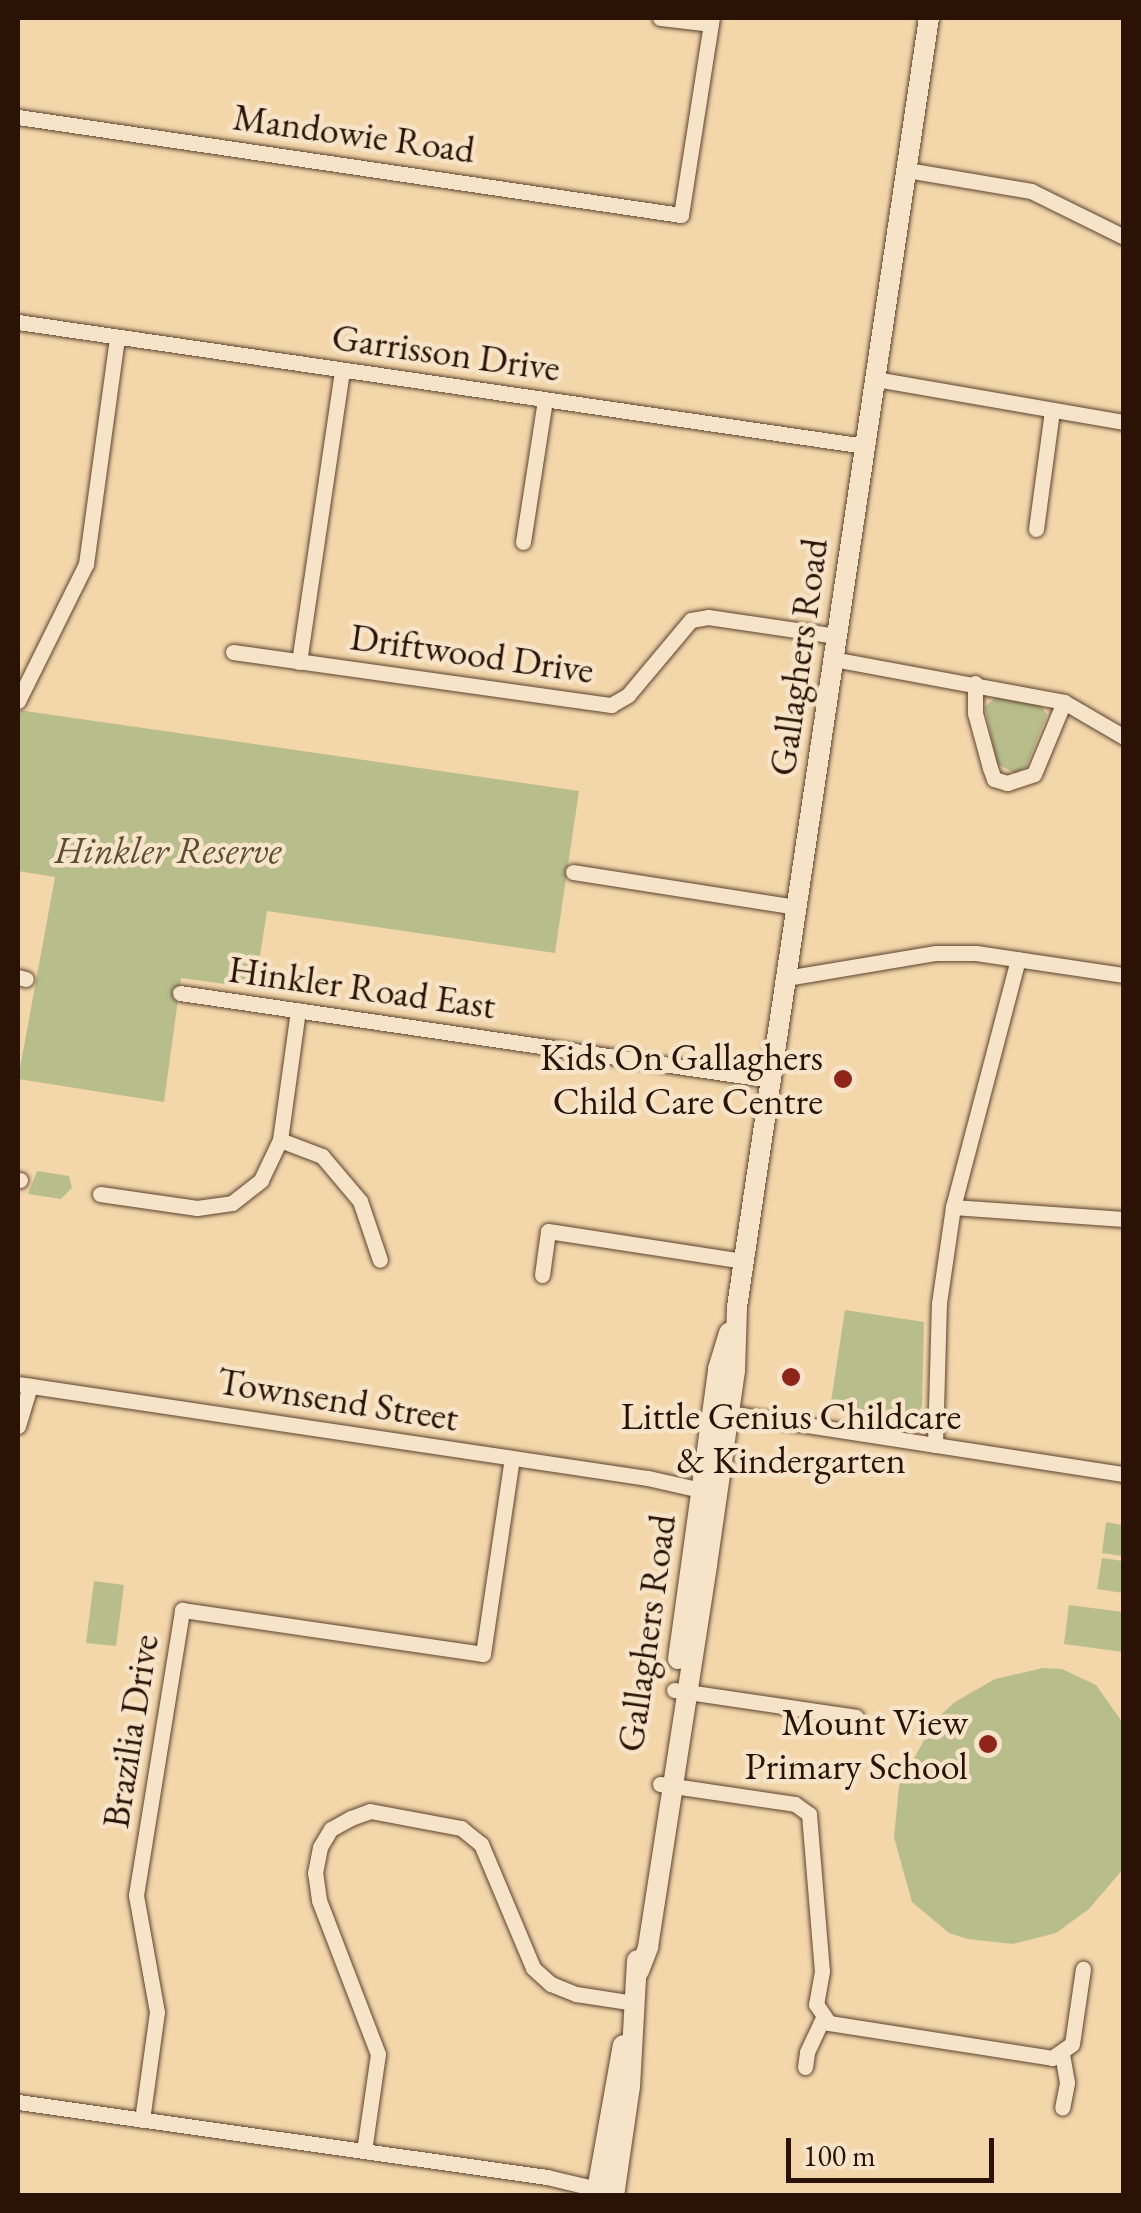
<!DOCTYPE html>
<style>
body{margin:0}
#map{position:relative;width:1141px;height:2213px;overflow:hidden;background:#f3d6aa;font-family:"EB Garamond",serif}
div>[style]{position:absolute}
.green>*{inset:0;background:#b8be8b}
.roads{filter:drop-shadow(0 0 2px #5c432e) drop-shadow(0 0 2px #5c432e)}
.street>*{height:15px;margin:-7.5px;padding:0 7.5px;transform-origin:7.5px;border-radius:7.5px;background:#f7e4c8}
.secondary>*{height:20px;margin:-10px;padding:0 10px;transform-origin:10px;border-radius:10px;background:#f7e4c8}
.dots>*{width:28px;height:28px;translate:-50% -50%;box-sizing:border-box;border:5px solid #f7e4c8;border-radius:50%}
span{translate:-50% -50%;white-space:nowrap;text-align:center;line-height:1.15;-webkit-text-stroke:9px #f7e4c8;paint-order:stroke}
.street-label{font-size:38px;color:#2a1205}
.park-label{font-size:38px;color:#5c4e34;font-style:italic}
.poi-label{font-size:38px;color:#2a1205}
.right{translate:-100% -50%;text-align:right}
.frame{position:absolute;inset:0;border:20px solid #2a1205;pointer-events:none}
.scale{position:absolute;left:786px;top:2138px;width:208px;height:45px;box-sizing:border-box;border:5px solid #2a1205;border-top:0;padding-left:12px;font-size:30px;line-height:35px;white-space:nowrap;color:#2a1205;-webkit-text-stroke:8px #f7e4c8;paint-order:stroke}
</style>
<div id="map">
<div class="green">
<i style="clip-path:polygon(999px 694px,1040px 704px,1047px 715px,1026px 767px,1015px 773px,997px 764px,985px 707px)"></i>
<i style="clip-path:polygon(18px 710px,579px 791px,555px 953px,267px 911px,255px 988px,181px 978px,164px 1102px,18px 1079px,55px 877px,18px 871px)"></i>
<i style="clip-path:polygon(37px 1171px,69px 1176px,72px 1188px,61px 1199px,28px 1194px)"></i>
<i style="clip-path:polygon(845px 1310px,924px 1322px,922px 1406px,915px 1418px,830px 1408px)"></i>
<i style="clip-path:polygon(1106px 1522px,1123px 1525px,1123px 1556px,1102px 1553px)"></i>
<i style="clip-path:polygon(1102px 1558px,1123px 1561px,1123px 1593px,1097px 1589px)"></i>
<i style="clip-path:polygon(94px 1581px,124px 1585px,116px 1646px,86px 1643px)"></i>
<i style="clip-path:polygon(1069px 1605px,1123px 1612px,1123px 1652px,1064px 1644px)"></i>
<i style="clip-path:polygon(1043px 1668px,1062px 1669px,1096px 1685px,1123px 1723px,1123px 1869px,1089px 1909px,1056px 1933px,1013px 1944px,968px 1939px,949px 1933px,912px 1902px,894px 1837px,899px 1786px,935px 1720px,955px 1702px,995px 1679px)"></i>
</div>
<div class="roads">
<div class="street">
<i style="left:660px;top:18px;width:51px;rotate:6.7deg"></i>
<i style="left:18px;top:117px;width:670px;rotate:8.41deg"></i>
<i style="left:681px;top:215px;width:199px;rotate:-81.1deg"></i>
<i style="left:907px;top:170px;width:126px;rotate:9.6deg"></i>
<i style="left:1031px;top:191px;width:104px;rotate:26.3deg"></i>
<i style="left:18px;top:322px;width:856px;rotate:8.33deg"></i>
<i style="left:875px;top:379px;width:253px;rotate:9.8deg"></i>
<i style="left:1036px;top:529px;width:120px;rotate:-82.3deg"></i>
<i style="left:523px;top:542px;width:144px;rotate:-81.2deg"></i>
<i style="left:233px;top:652px;width:382px;rotate:8deg"></i>
<i style="left:611px;top:705px;width:20px;rotate:-30deg"></i>
<i style="left:628px;top:695px;width:98px;rotate:-50deg"></i>
<i style="left:691px;top:620px;width:17px;rotate:-10deg"></i>
<i style="left:708px;top:617px;width:130px;rotate:8.4deg"></i>
<i style="left:833px;top:659px;width:235px;rotate:10.5deg"></i>
<i style="left:1064px;top:702px;width:69px;rotate:30.3deg"></i>
<i style="left:299px;top:662px;width:295px;rotate:-81.6deg"></i>
<i style="left:975px;top:683px;width:30px;rotate:90deg"></i>
<i style="left:975px;top:713px;width:57px;rotate:74.7deg"></i>
<i style="left:990px;top:768px;width:12px;rotate:70deg"></i>
<i style="left:994px;top:779px;width:14px;rotate:17deg"></i>
<i style="left:1007px;top:783px;width:28px;rotate:-18deg"></i>
<i style="left:1034px;top:774px;width:78px;rotate:-67.4deg"></i>
<i style="left:18px;top:701px;width:153px;rotate:-63.6deg"></i>
<i style="left:86px;top:564px;width:229px;rotate:-82.2deg"></i>
<i style="left:573px;top:872px;width:226px;rotate:8.9deg"></i>
<i style="left:18px;top:977px;width:8px;rotate:14deg"></i>
<i style="left:786px;top:978px;width:152px;rotate:-9.5deg"></i>
<i style="left:936px;top:953px;width:40px"></i>
<i style="left:976px;top:953px;width:150px;rotate:8.5deg"></i>
<i style="left:180px;top:993px;width:597px;rotate:8.37deg"></i>
<i style="left:280px;top:1140px;width:45px;rotate:20.9deg"></i>
<i style="left:322px;top:1156px;width:59px;rotate:49.8deg"></i>
<i style="left:360px;top:1201px;width:62px;rotate:71.3deg"></i>
<i style="left:18px;top:1180px;width:2px"></i>
<i style="left:100px;top:1194px;width:98px;rotate:8.2deg"></i>
<i style="left:197px;top:1208px;width:35px;rotate:-8deg"></i>
<i style="left:232px;top:1203px;width:37px;rotate:-38deg"></i>
<i style="left:261px;top:1180px;width:44px;rotate:-64.6deg"></i>
<i style="left:280px;top:1140px;width:131px;rotate:-82.1deg"></i>
<i style="left:953px;top:1207px;width:171px;rotate:4deg"></i>
<i style="left:542px;top:1275px;width:44px;rotate:-82.2deg"></i>
<i style="left:548px;top:1231px;width:197px;rotate:8.7deg"></i>
<i style="left:18px;top:1384px;width:637px;rotate:8.49deg"></i>
<i style="left:648px;top:1478px;width:54px;rotate:12.8deg"></i>
<i style="left:729px;top:1413px;width:400px;rotate:8.8deg"></i>
<i style="left:18px;top:1426px;width:42px;rotate:-73.3deg"></i>
<i style="left:935px;top:1445px;width:142px;rotate:-88.4deg"></i>
<i style="left:939px;top:1303px;width:97px;rotate:-81.7deg"></i>
<i style="left:953px;top:1207px;width:256px;rotate:-75.3deg"></i>
<i style="left:674px;top:1690px;width:184px;rotate:8.4deg"></i>
<i style="left:660px;top:1784px;width:136px;rotate:8.4deg"></i>
<i style="left:795px;top:1804px;width:17px;rotate:36deg"></i>
<i style="left:809px;top:1814px;width:158px;rotate:85.3deg"></i>
<i style="left:822px;top:1971px;width:34px;rotate:100deg"></i>
<i style="left:816px;top:2004px;width:23px;rotate:56deg"></i>
<i style="left:829px;top:2023px;width:226px;rotate:8.9deg"></i>
<i style="left:1052px;top:2058px;width:24px;rotate:-35deg"></i>
<i style="left:1072px;top:2044px;width:76px;rotate:-81.7deg"></i>
<i style="left:1062px;top:2054px;width:29px;rotate:80deg"></i>
<i style="left:1067px;top:2083px;width:25px;rotate:101deg"></i>
<i style="left:805px;top:2067px;width:15px;rotate:-82deg"></i>
<i style="left:807px;top:2052px;width:38px;rotate:-65deg"></i>
<i style="left:18px;top:2102px;width:534px;rotate:8.07deg"></i>
<i style="left:547px;top:2177px;width:51px;rotate:13.5deg"></i>
<i style="left:142px;top:2120px;width:109px;rotate:-82.1deg"></i>
<i style="left:157px;top:2012px;width:119px;rotate:-100.2deg"></i>
<i style="left:136px;top:1895px;width:289px;rotate:-80.8deg"></i>
<i style="left:182px;top:1610px;width:304px;rotate:8.3deg"></i>
<i style="left:483px;top:1654px;width:198px;rotate:-81.6deg"></i>
<i style="left:364px;top:2151px;width:98px;rotate:-81.8deg"></i>
<i style="left:378px;top:2054px;width:165px;rotate:-111deg"></i>
<i style="left:319px;top:1900px;width:27px;rotate:-98deg"></i>
<i style="left:315px;top:1873px;width:26px;rotate:-79deg"></i>
<i style="left:320px;top:1847px;width:21px;rotate:-59deg"></i>
<i style="left:331px;top:1829px;width:23px;rotate:-29deg"></i>
<i style="left:351px;top:1818px;width:20px;rotate:-20deg"></i>
<i style="left:370px;top:1811px;width:93px;rotate:10.6deg"></i>
<i style="left:461px;top:1828px;width:26px;rotate:39deg"></i>
<i style="left:481px;top:1844px;width:134px;rotate:67.2deg"></i>
<i style="left:533px;top:1968px;width:24px;rotate:42deg"></i>
<i style="left:551px;top:1984px;width:27px;rotate:22deg"></i>
<i style="left:576px;top:1994px;width:60px;rotate:8.7deg"></i>
</div>
<div class="secondary">
<i style="left:678px;top:1659px;width:293px;rotate:-82.1deg"></i>
<i style="left:718px;top:1369px;width:38px;rotate:-73deg"></i>
<i style="left:639px;top:1971px;width:26px;rotate:-69deg"></i>
<i style="left:648px;top:1947px;width:387px;rotate:-81.2deg"></i>
<i style="left:707px;top:1565px;width:196px;rotate:-81.8deg"></i>
<i style="left:735px;top:1371px;width:64px;rotate:-88.2deg"></i>
<i style="left:737px;top:1307px;width:1303px;rotate:-81.53deg"></i>
<i style="left:596px;top:2196px;width:153px;rotate:-79.9deg"></i>
<i style="left:614px;top:2196px;width:111px;rotate:-81.7deg"></i>
<i style="left:630px;top:2086px;width:126px;rotate:-86.8deg"></i>
</div>
</div>
<div class="dots">
<i style="left:843px;top:1079px;background:#8f2418"></i>
<i style="left:791px;top:1377px;background:#8f2418"></i>
<i style="left:988px;top:1744px;background:#8f2418"></i>
</div>
<div class="street-label">
<span style="left:354px;top:133px;rotate:8deg">Mandowie Road</span>
<span style="left:446px;top:352px;rotate:8deg">Garrisson Drive</span>
<span style="left:472px;top:653px;rotate:8deg">Driftwood Drive</span>
<span style="left:798px;top:657px;rotate:-82deg">Gallaghers Road</span>
<span style="left:362px;top:987px;rotate:8deg">Hinkler Road East</span>
<span style="left:338px;top:1399px;rotate:9deg">Townsend Street</span>
<span style="left:646px;top:1633px;rotate:-82deg">Gallaghers Road</span>
<span style="left:130px;top:1731px;rotate:-81deg">Brazilia Drive</span>
</div>
<div class="park-label">
<span style="left:168px;top:850px">Hinkler Reserve</span>
</div>
<div class="poi-label">
<span class="right" style="left:823px;top:1079px">Kids On Gallaghers<br>Child Care Centre</span>
<span style="left:791px;top:1438px">Little Genius Childcare<br>&amp; Kindergarten</span>
<span class="right" style="left:968px;top:1744px">Mount View<br>Primary School</span>
</div>
<div class="frame"></div>
<div class="scale">100 m</div>
</div>
